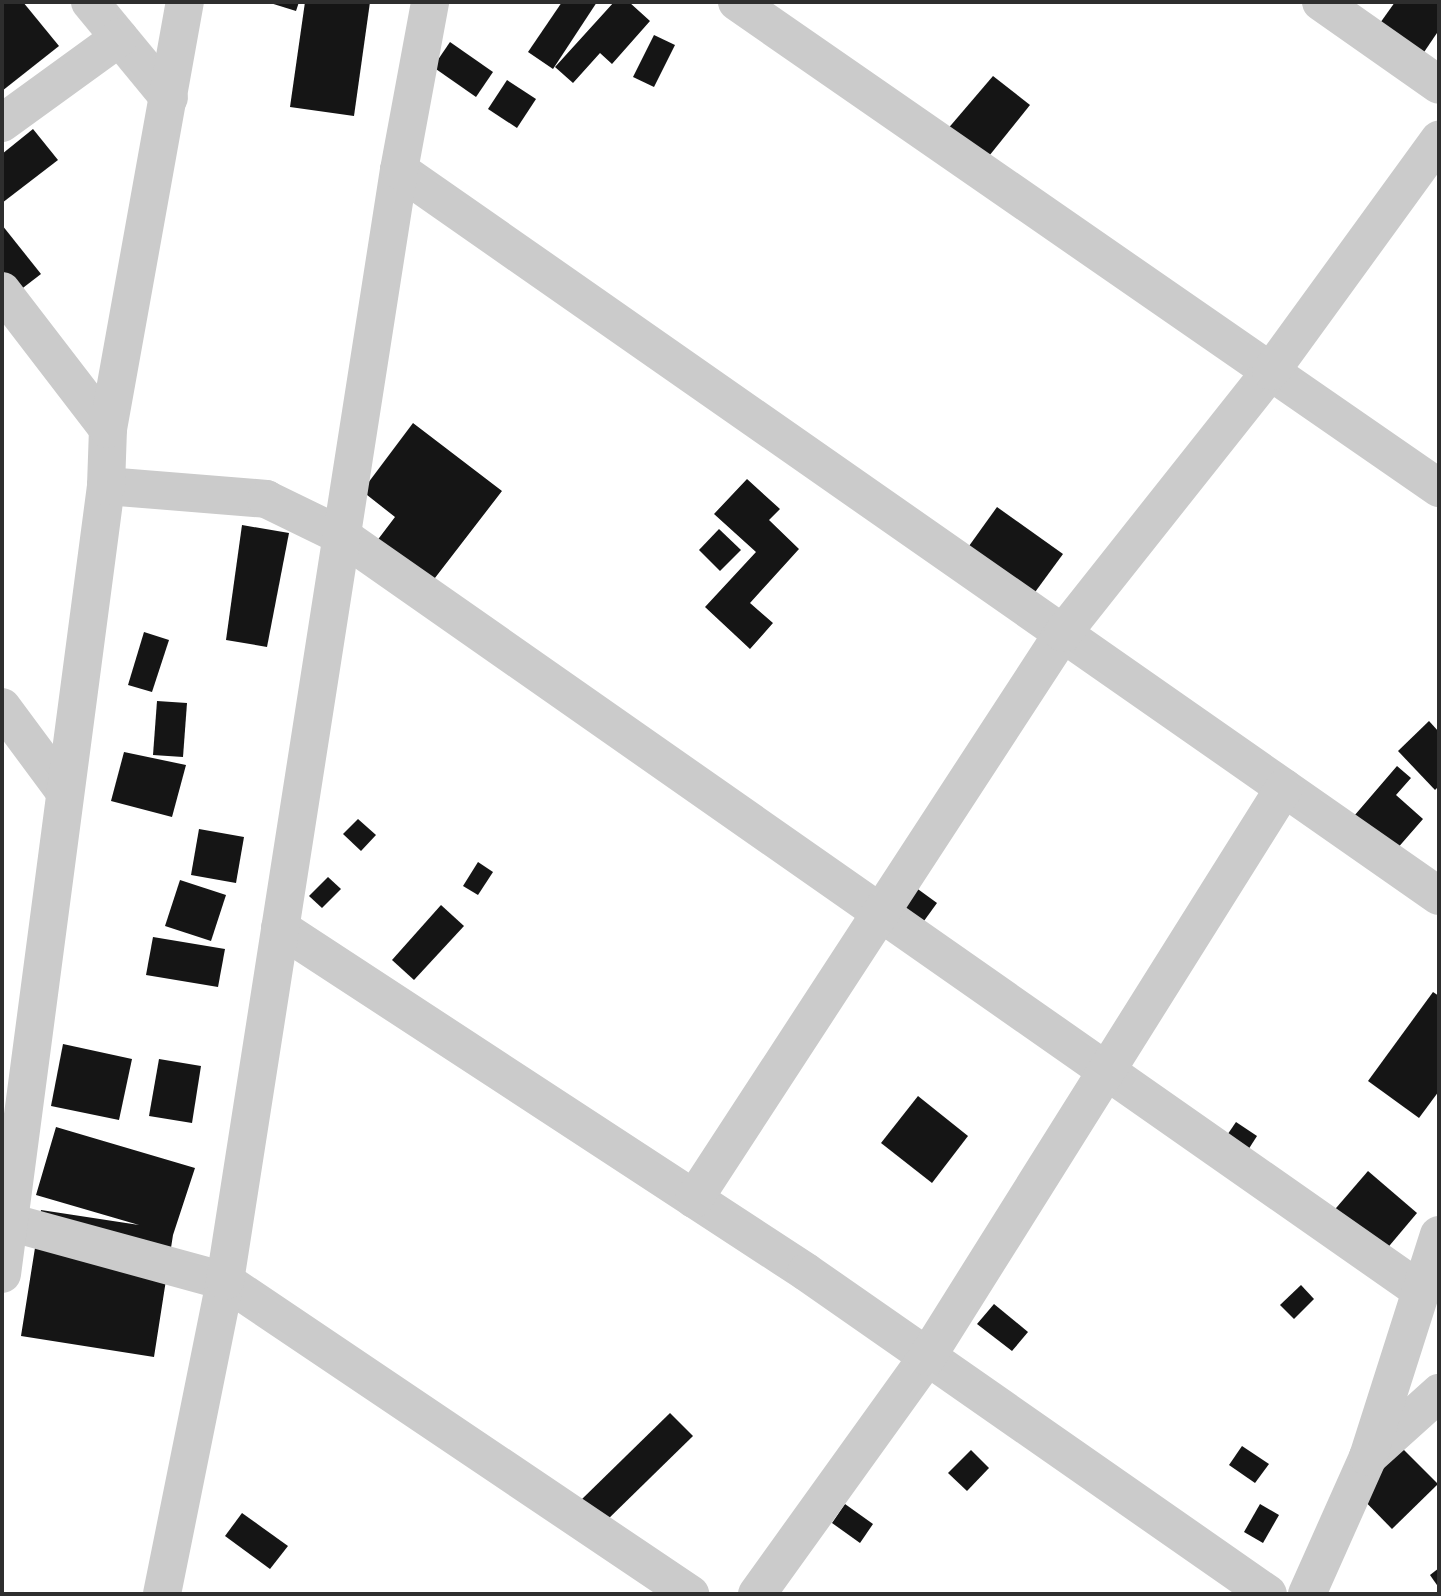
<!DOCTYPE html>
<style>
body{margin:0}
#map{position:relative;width:1441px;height:1596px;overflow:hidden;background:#fff;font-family:Quicksand,sans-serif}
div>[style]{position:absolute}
.building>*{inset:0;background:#151515}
.minor>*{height:38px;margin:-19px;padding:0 19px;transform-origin:19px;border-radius:19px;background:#cbcbcb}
span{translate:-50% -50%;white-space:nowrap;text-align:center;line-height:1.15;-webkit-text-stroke:7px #fff;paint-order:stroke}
.frame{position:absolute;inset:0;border:4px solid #2e2e2e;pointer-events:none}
</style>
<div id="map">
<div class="building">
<i style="clip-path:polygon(2px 2px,23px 2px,59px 46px,2px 91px)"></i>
<i style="clip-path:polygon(267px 2px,299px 2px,296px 11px)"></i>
<i style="clip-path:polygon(305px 2px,370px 2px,354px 116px,290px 107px)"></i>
<i style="clip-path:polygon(562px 2px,597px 2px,553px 69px,528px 52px)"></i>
<i style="clip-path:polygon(614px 2px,629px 2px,650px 21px,612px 64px,600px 53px,573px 83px,555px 67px)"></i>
<i style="clip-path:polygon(1395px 2px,1439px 2px,1439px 30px,1416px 64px,1373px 33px)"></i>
<i style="clip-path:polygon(654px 35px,675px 45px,654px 87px,633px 77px)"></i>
<i style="clip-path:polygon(450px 42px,493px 72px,476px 97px,433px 67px)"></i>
<i style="clip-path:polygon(993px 76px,1030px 105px,985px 161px,946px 131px)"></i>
<i style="clip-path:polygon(507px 80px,536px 99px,517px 128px,488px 109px)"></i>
<i style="clip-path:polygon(33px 129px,58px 160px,2px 203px,2px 154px)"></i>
<i style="clip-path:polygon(2px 225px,41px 274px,2px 304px)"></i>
<i style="clip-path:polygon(413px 423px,502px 491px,428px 587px,373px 546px,395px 517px,362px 491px)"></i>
<i style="clip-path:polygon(747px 479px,780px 509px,769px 520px,799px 549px,750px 603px,773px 623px,750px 649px,705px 607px,756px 552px,714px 514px)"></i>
<i style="clip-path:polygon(997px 507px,1063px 554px,1030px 599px,964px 553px)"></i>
<i style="clip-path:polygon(242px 525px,289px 533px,267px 647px,226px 640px)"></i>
<i style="clip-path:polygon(719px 529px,741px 550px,720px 571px,699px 550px)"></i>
<i style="clip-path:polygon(144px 632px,169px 640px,152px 692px,128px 685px)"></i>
<i style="clip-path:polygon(157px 701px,187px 703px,183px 757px,153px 755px)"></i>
<i style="clip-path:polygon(1429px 721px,1439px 732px,1439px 786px,1435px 790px,1398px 751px)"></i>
<i style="clip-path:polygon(124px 752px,186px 765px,172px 817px,111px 801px)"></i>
<i style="clip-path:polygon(1397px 766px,1411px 778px,1396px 795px,1423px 819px,1389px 858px,1348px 823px)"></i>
<i style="clip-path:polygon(358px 819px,376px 835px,361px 851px,343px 834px)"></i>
<i style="clip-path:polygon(199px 829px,244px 837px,236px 883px,191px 875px)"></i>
<i style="clip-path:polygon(478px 862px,493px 872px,478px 895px,463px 886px)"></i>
<i style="clip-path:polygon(328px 877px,341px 889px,322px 908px,309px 896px)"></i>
<i style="clip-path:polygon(904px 879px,937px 903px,916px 932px,883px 908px)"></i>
<i style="clip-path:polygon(180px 880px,226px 895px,211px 941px,165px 926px)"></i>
<i style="clip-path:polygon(441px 905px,464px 926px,414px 980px,392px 960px)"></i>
<i style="clip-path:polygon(153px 937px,225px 949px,218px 987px,146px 975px)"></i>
<i style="clip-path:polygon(1433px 992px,1439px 996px,1439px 1091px,1419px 1118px,1368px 1081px)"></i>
<i style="clip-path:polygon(63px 1044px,132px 1059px,119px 1120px,51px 1106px)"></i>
<i style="clip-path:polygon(159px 1059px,201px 1066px,192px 1123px,149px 1116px)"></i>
<i style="clip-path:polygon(918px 1096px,968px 1136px,932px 1183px,881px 1143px)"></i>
<i style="clip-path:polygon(1236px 1122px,1257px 1136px,1241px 1161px,1219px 1147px)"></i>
<i style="clip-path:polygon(56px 1127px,195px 1168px,173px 1235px,154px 1357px,21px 1336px,41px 1210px,139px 1225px,36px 1195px)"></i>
<i style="clip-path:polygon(1368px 1171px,1417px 1213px,1374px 1264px,1324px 1222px)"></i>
<i style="clip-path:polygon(1301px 1285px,1314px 1299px,1294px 1319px,1280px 1305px)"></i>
<i style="clip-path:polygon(994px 1304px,1028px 1332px,1012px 1351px,977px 1324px)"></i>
<i style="clip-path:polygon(670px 1413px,693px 1436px,603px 1524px,580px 1501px)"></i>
<i style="clip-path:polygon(1397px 1443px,1438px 1484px,1392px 1529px,1352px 1488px)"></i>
<i style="clip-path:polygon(1242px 1446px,1269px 1464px,1255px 1483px,1229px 1465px)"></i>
<i style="clip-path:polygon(971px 1450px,989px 1468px,967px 1491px,948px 1473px)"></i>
<i style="clip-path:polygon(845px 1504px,873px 1524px,860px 1543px,832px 1523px)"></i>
<i style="clip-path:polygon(1260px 1504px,1279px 1515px,1263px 1543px,1244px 1532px)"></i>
<i style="clip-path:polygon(242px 1513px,288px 1546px,270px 1569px,225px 1536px)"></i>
<i style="clip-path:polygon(1439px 1568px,1439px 1588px,1430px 1575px)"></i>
</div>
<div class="minor">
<i style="left:90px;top:2px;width:124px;rotate:50.5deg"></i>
<i style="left:737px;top:2px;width:854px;rotate:34.7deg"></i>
<i style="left:1321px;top:2px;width:144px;rotate:35.1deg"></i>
<i style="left:2px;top:123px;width:145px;rotate:-36deg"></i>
<i style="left:399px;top:170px;width:1268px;rotate:34.92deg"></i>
<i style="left:2px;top:291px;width:174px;rotate:52.5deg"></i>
<i style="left:106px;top:486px;width:161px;rotate:4.6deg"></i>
<i style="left:266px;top:499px;width:85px;rotate:26deg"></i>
<i style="left:342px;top:536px;width:1313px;rotate:34.98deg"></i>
<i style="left:2px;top:707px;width:106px;rotate:53.5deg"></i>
<i style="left:280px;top:928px;width:628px;rotate:33.18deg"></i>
<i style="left:806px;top:1272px;width:563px;rotate:34.88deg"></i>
<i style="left:694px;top:1199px;width:676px;rotate:-56.9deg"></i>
<i style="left:1063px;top:633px;width:335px;rotate:-51.6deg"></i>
<i style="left:1271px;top:371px;width:286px;rotate:-54deg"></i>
<i style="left:9px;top:1222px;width:224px;rotate:15.3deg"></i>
<i style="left:225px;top:1281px;width:561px;rotate:33.95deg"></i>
<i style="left:2px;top:1274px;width:795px;rotate:-82.48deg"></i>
<i style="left:106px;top:486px;width:57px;rotate:-88deg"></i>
<i style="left:108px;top:429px;width:434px;rotate:-79.8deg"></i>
<i style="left:1368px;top:1457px;width:96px;rotate:-42deg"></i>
<i style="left:162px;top:1594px;width:319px;rotate:-78.6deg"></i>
<i style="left:225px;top:1281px;width:1125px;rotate:-81.1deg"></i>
<i style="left:399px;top:170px;width:171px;rotate:-79.5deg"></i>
<i style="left:757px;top:1594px;width:292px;rotate:-54.3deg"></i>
<i style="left:927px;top:1357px;width:672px;rotate:-57.9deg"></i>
<i style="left:1307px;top:1594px;width:150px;rotate:-66deg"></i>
<i style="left:1368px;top:1457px;width:233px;rotate:-72.3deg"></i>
</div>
<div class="frame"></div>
</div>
